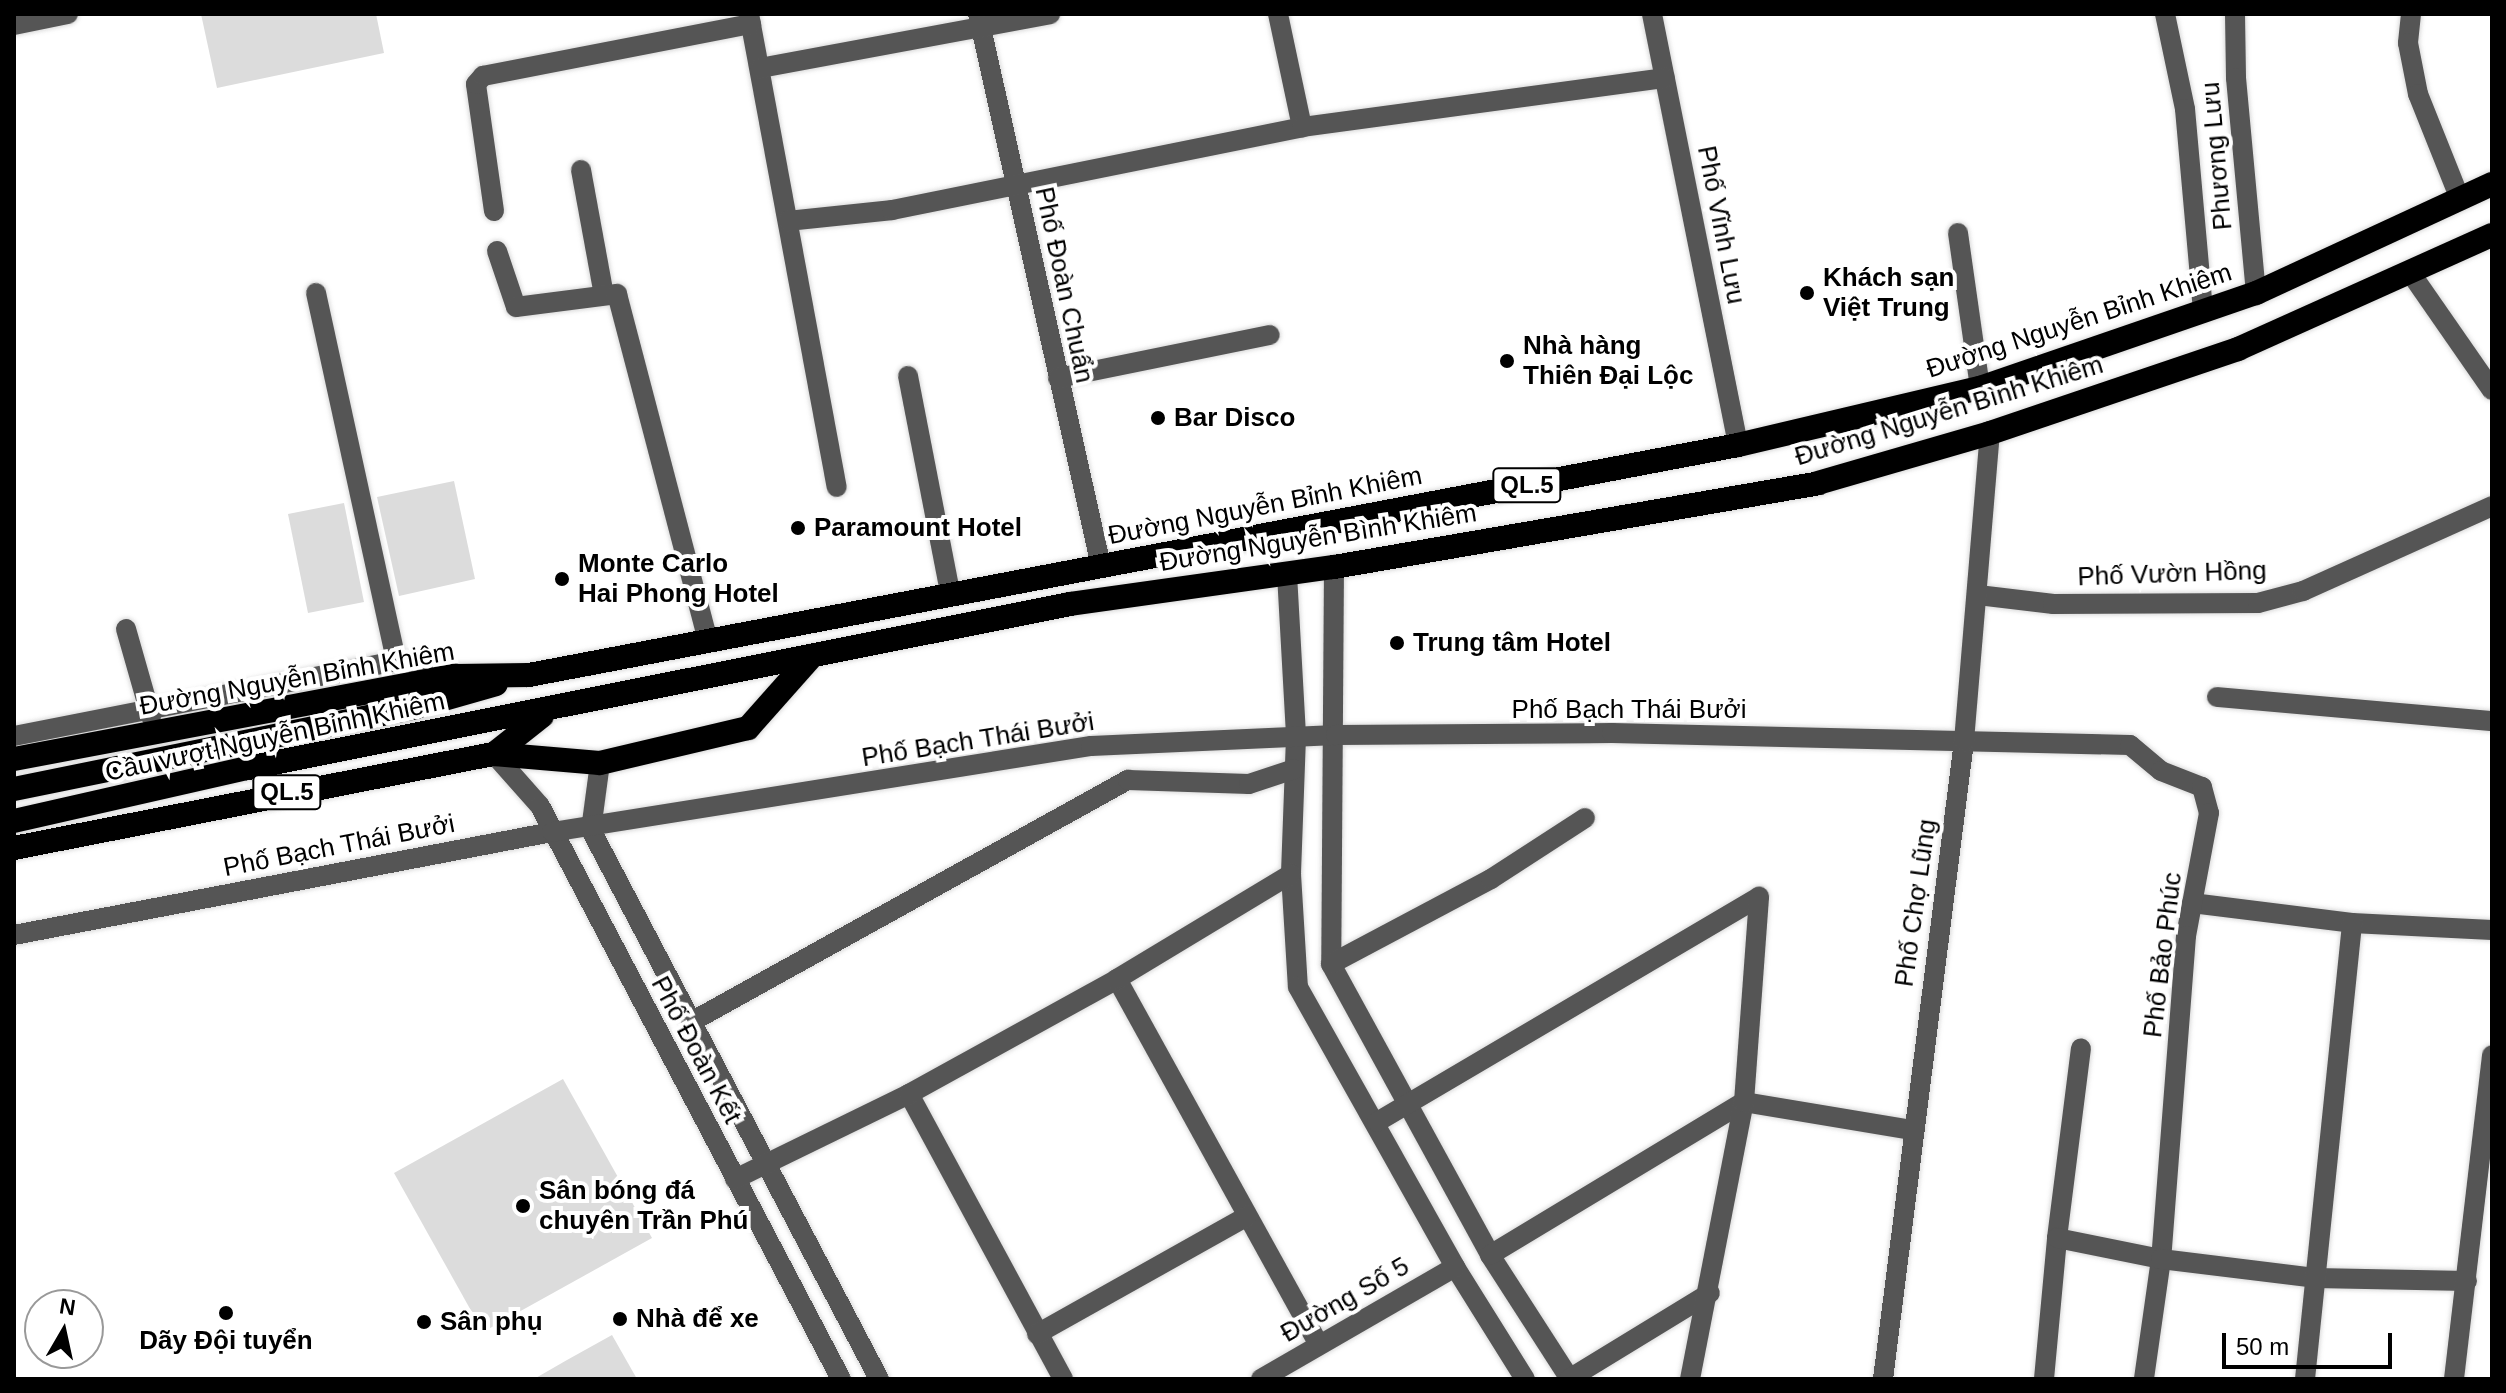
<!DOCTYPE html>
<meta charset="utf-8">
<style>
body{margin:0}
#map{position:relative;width:2506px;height:1393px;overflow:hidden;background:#fff;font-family:Helvetica,sans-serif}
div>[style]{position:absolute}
.green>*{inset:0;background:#dcdcdc}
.roads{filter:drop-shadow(0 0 2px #dbdbdb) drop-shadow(0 0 2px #dbdbdb)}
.minor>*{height:20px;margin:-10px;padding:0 10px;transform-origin:10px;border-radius:10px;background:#555}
.highway>*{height:24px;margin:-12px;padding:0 12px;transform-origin:12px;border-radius:12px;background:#000}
.dots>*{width:22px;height:22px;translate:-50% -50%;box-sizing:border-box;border:4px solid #fff;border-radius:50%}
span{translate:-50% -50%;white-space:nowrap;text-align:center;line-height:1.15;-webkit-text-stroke:8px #fff;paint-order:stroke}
.shield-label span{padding:2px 6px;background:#fff;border:2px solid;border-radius:6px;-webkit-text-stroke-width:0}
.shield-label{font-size:24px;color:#000;font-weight:700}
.street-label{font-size:26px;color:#000}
.poi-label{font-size:26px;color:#000;font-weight:700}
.left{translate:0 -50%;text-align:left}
.frame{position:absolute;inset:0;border:16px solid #000;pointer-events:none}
.north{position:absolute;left:24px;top:1289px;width:80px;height:80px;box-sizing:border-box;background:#fff;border:2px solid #999;border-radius:50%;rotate:9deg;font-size:22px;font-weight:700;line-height:32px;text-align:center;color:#000}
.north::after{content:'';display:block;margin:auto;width:28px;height:36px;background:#000;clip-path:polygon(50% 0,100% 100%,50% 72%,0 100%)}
.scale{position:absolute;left:2222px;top:1333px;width:170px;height:36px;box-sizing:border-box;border:4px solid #000;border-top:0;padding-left:10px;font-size:24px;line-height:28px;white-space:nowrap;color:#000;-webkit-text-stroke:6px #fff;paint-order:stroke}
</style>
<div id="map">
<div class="green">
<i style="clip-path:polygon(201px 14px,376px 14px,384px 53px,217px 88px)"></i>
<i style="clip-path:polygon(454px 481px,475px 579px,399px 596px,377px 497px)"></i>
<i style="clip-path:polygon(344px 503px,364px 602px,308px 613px,288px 514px)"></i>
<i style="clip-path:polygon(563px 1079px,652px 1238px,483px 1332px,394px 1173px)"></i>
<i style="clip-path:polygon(612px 1335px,637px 1379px,534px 1379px,567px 1360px)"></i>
</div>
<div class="roads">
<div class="minor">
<i style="left:749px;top:14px;width:481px;rotate:79.5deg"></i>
<i style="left:978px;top:14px;width:566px;rotate:77.44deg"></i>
<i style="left:1278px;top:14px;width:116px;rotate:78deg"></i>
<i style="left:1652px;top:14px;width:439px;rotate:78.7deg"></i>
<i style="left:2165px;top:14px;width:97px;rotate:78.1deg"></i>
<i style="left:2185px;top:109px;width:203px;rotate:84.9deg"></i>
<i style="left:2235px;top:14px;width:64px;rotate:89.1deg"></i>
<i style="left:2236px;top:78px;width:216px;rotate:84.7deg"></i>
<i style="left:2411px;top:14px;width:29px;rotate:96deg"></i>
<i style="left:2408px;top:43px;width:52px;rotate:78.9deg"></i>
<i style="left:2418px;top:94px;width:113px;rotate:68.2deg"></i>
<i style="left:14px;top:25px;width:55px;rotate:-11.5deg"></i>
<i style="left:760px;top:68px;width:295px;rotate:-10.5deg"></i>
<i style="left:581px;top:170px;width:127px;rotate:79.6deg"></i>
<i style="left:494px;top:211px;width:128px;rotate:-98.1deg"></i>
<i style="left:476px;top:84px;width:11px;rotate:-49deg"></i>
<i style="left:483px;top:76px;width:273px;rotate:-11deg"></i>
<i style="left:788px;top:221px;width:105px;rotate:-6deg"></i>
<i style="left:892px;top:210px;width:418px;rotate:-11.4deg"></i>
<i style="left:1302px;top:127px;width:366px;rotate:-7.7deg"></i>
<i style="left:1958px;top:233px;width:157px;rotate:81.9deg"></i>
<i style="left:497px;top:251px;width:59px;rotate:71.3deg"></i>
<i style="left:516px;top:307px;width:102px;rotate:-7.3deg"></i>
<i style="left:617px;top:294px;width:356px;rotate:75.3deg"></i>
<i style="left:2412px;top:275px;width:140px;rotate:55.2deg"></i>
<i style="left:316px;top:293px;width:377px;rotate:77.7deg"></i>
<i style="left:908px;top:376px;width:221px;rotate:79deg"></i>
<i style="left:1058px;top:378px;width:216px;rotate:-11.5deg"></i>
<i style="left:1334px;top:567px;width:397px;rotate:90.4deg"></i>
<i style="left:1331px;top:964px;width:332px;rotate:61.3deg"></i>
<i style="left:1490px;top:1255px;width:148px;rotate:57.2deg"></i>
<i style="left:1287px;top:574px;width:163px;rotate:86.8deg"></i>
<i style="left:1296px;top:737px;width:137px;rotate:92.1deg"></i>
<i style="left:1291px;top:874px;width:113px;rotate:86.5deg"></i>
<i style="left:1298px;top:987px;width:321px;rotate:60.7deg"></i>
<i style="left:1455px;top:1267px;width:132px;rotate:58deg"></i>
<i style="left:1978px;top:595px;width:76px;rotate:6.8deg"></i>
<i style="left:2053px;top:604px;width:205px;rotate:-0.3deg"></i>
<i style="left:2258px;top:603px;width:47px;rotate:-14.9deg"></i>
<i style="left:2303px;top:591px;width:207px;rotate:-24.2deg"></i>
<i style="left:126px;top:629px;width:91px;rotate:74.1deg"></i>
<i style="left:2217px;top:697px;width:276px;rotate:5deg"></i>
<i style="left:14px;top:736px;width:389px;rotate:-11.1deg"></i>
<i style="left:396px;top:661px;width:34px;rotate:2deg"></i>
<i style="left:430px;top:662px;width:29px;rotate:29deg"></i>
<i style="left:494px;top:754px;width:69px;rotate:48.5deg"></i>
<i style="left:540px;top:806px;width:647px;rotate:62.29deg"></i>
<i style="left:600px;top:763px;width:68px;rotate:97.7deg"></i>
<i style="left:591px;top:830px;width:620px;rotate:62.32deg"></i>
<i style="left:2192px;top:903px;width:161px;rotate:7.1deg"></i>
<i style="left:2352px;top:923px;width:140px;rotate:2.9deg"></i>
<i style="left:14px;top:935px;width:548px;rotate:-10.84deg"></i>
<i style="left:552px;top:832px;width:546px;rotate:-9.07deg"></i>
<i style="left:1091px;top:746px;width:245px;rotate:-2.6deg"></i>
<i style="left:1336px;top:735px;width:276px;rotate:-0.4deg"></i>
<i style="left:1612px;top:733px;width:518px;rotate:1.33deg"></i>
<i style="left:2130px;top:745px;width:40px;rotate:40deg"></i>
<i style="left:2161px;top:771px;width:44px;rotate:21.3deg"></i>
<i style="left:2202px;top:787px;width:27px;rotate:75deg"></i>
<i style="left:2209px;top:813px;width:125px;rotate:100.6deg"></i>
<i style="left:2186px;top:936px;width:324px;rotate:94.4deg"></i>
<i style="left:2161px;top:1259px;width:121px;rotate:98.1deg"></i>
<i style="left:1331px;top:964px;width:181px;rotate:-28deg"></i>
<i style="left:1491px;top:879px;width:112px;rotate:-33deg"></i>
<i style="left:1117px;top:979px;width:418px;rotate:61.1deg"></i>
<i style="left:691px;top:1022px;width:500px;rotate:-29deg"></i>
<i style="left:1128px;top:780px;width:121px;rotate:1.9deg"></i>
<i style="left:1249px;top:784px;width:47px;rotate:-18.4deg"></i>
<i style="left:909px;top:1094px;width:324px;rotate:61.6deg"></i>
<i style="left:1377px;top:1122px;width:443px;rotate:-30.5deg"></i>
<i style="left:735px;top:1179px;width:194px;rotate:-26deg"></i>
<i style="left:909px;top:1094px;width:238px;rotate:-28.9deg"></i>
<i style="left:1117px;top:979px;width:203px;rotate:-31.1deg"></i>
<i style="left:2057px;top:1238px;width:191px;rotate:-82.8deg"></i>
<i style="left:1490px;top:1255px;width:297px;rotate:-31.1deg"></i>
<i style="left:1744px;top:1102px;width:170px;rotate:9.5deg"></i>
<i style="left:1037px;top:1334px;width:241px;rotate:-29.3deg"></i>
<i style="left:1261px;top:1379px;width:224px;rotate:-30deg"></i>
<i style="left:1569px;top:1379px;width:165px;rotate:-31.4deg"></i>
<i style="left:1690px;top:1379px;width:282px;rotate:-79deg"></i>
<i style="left:1744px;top:1102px;width:206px;rotate:-85.8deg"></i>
<i style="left:1883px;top:1379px;width:643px;rotate:-82.76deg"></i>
<i style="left:1964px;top:741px;width:309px;rotate:-85.2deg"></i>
<i style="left:2044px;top:1379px;width:142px;rotate:-84.7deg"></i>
<i style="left:2057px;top:1238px;width:106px;rotate:11.4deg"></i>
<i style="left:2161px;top:1259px;width:155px;rotate:7deg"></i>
<i style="left:2315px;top:1278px;width:152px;rotate:1.1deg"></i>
<i style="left:2305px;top:1379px;width:458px;rotate:-84.1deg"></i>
<i style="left:2454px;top:1379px;width:326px;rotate:-83.3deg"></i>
</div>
<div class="highway">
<i style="left:494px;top:754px;width:106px;rotate:4.9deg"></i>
<i style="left:600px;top:763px;width:152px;rotate:-13.3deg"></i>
<i style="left:748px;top:728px;width:96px;rotate:-48.4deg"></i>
<i style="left:14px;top:759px;width:449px;rotate:-10.7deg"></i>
<i style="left:455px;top:676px;width:74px;rotate:-0.8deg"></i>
<i style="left:529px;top:675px;width:1231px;rotate:-10.77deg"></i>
<i style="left:1738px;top:445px;width:249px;rotate:-13.3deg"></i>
<i style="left:1980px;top:388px;width:292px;rotate:-19deg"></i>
<i style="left:2256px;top:293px;width:260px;rotate:-24.8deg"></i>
<i style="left:14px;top:789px;width:410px;rotate:-11.5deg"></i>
<i style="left:416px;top:707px;width:83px;rotate:-16deg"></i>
<i style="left:14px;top:821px;width:240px;rotate:-12.8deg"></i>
<i style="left:248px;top:768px;width:838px;rotate:-11.28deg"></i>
<i style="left:1070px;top:604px;width:267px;rotate:-8deg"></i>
<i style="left:1334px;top:567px;width:491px;rotate:-9.8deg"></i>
<i style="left:1818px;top:483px;width:179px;rotate:-16.2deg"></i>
<i style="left:1990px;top:433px;width:262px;rotate:-18.7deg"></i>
<i style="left:2238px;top:349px;width:278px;rotate:-24.2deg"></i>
<i style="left:14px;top:848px;width:489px;rotate:-11.1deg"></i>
<i style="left:494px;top:754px;width:61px;rotate:-38.4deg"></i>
</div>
</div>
<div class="dots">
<i style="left:1807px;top:293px;background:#000"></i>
<i style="left:1507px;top:361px;background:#000"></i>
<i style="left:1158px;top:418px;background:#000"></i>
<i style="left:798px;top:528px;background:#000"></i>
<i style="left:562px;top:579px;background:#000"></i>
<i style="left:1397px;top:643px;background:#000"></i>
<i style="left:523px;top:1206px;background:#000"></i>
<i style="left:226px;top:1313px;background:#000"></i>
<i style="left:620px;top:1319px;background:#000"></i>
<i style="left:424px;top:1322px;background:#000"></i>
</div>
<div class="shield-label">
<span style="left:1527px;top:485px">QL.5</span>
<span style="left:287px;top:792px">QL.5</span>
</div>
<div class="street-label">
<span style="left:2217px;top:156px;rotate:-95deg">Phương Lưu</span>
<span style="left:1721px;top:225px;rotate:79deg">Phố Vĩnh Lưu</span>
<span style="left:1064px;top:285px;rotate:78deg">Phố Đoàn Chuẩn</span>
<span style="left:2079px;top:321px;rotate:-18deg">Đường Nguyễn Bỉnh Khiêm</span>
<span style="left:1949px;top:411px;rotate:-17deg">Đường Nguyễn Bình Khiêm</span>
<span style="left:1265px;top:506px;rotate:-11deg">Đường Nguyễn Bỉnh Khiêm</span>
<span style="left:1318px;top:538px;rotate:-9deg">Đường Nguyễn Bình Khiêm</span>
<span style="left:2172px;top:574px;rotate:-2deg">Phố Vườn Hồng</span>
<span style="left:297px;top:679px;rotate:-10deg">Đường Nguyễn Bỉnh Khiêm</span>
<span style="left:1629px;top:710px">Phố Bạch Thái Bưởi</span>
<span style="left:275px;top:737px;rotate:-12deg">Cầu vượt Nguyễn Bỉnh Khiêm</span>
<span style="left:978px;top:740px;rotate:-9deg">Phố Bạch Thái Bưởi</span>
<span style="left:339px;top:846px;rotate:-11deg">Phố Bạch Thái Bưởi</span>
<span style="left:1916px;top:903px;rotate:-82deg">Phố Chợ Lũng</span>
<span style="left:2163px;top:955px;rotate:-83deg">Phố Bảo Phúc</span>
<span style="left:696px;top:1050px;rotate:62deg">Phố Đoàn Kết</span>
<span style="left:1345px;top:1300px;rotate:-30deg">Đường Số 5</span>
</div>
<div class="poi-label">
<span class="left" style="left:1823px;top:293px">Khách sạn<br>Việt Trung</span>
<span class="left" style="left:1523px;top:361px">Nhà hàng<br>Thiên Đại Lộc</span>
<span class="left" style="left:1174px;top:418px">Bar Disco</span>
<span class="left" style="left:814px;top:528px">Paramount Hotel</span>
<span class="left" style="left:578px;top:579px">Monte Carlo<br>Hai Phong Hotel</span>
<span class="left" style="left:1413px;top:643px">Trung tâm Hotel</span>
<span class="left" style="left:539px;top:1206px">Sân bóng đá<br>chuyên Trần Phú</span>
<span class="left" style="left:636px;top:1319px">Nhà để xe</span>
<span class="left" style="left:440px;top:1322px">Sân phụ</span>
<span style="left:226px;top:1341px">Dãy Đội tuyển</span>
</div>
<div class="frame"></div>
<div class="north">N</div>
<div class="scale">50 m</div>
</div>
